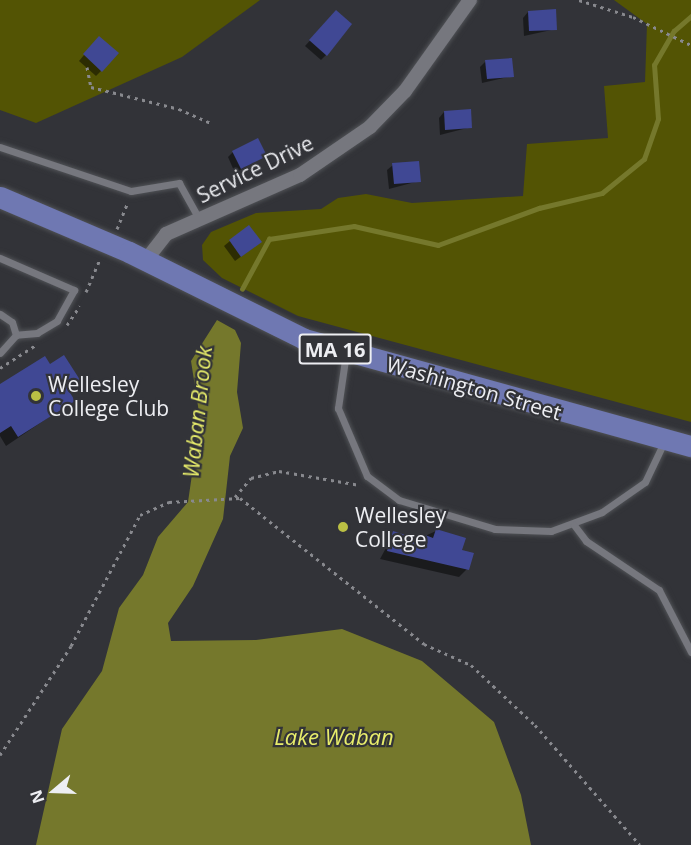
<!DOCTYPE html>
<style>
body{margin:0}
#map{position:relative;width:691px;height:845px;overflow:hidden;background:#323338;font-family:"Open Sans",sans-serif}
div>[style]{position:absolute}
.green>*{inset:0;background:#535404}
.water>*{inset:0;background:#75782c}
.shadow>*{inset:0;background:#0007}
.stream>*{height:4.5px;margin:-2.25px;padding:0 2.25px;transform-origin:2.25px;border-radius:2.25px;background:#75782c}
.building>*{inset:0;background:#404894}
.path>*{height:3px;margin-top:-1.5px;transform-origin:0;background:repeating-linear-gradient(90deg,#88898e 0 3px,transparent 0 7.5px)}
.roads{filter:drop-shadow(0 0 2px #505256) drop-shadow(0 0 2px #505256)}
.service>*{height:7px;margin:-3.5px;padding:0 3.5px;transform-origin:3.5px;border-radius:3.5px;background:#76777e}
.minor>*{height:14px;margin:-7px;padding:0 7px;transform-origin:7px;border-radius:7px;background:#76777e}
.primary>*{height:21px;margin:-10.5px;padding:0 10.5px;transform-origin:10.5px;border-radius:10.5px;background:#6f78b2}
.dots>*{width:16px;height:16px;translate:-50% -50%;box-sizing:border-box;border:3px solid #323338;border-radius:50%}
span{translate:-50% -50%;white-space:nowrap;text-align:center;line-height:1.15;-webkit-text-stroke:4.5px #323338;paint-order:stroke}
.shield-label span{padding:2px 4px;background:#323338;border:2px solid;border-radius:4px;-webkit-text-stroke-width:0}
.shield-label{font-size:20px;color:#edeef2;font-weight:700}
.street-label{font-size:21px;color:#edeef2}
.poi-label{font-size:21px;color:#edeef2}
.left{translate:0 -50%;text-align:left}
.water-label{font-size:22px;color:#e8ed6b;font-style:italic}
.north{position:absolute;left:24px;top:761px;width:60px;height:60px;-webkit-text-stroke:4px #323338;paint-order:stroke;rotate:251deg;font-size:16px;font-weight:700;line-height:24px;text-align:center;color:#edeef2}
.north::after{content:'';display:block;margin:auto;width:21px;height:27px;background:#edeef2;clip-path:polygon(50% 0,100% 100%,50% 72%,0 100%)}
</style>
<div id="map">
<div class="green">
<i style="clip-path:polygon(0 0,260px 0,182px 57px,36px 123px,0 110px)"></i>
<i style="clip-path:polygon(614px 0,691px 0,691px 422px,298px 316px,222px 278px,203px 260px,202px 245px,211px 232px,256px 213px,321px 209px,338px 198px,366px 194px,412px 203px,523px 196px,527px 144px,608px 138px,604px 86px,645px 82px,647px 24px)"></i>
</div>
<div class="water">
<i style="clip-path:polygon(217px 320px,235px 330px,241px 343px,237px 392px,243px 428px,230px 456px,223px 519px,193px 586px,168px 623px,171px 641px,256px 640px,342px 629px,422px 661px,494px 722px,521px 795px,531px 845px,36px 845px,62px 729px,102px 671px,119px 608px,143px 575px,158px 537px,188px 502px,200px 419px,191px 361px)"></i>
</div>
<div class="shadow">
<i style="clip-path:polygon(336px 12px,326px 55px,321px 60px,305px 46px)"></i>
<i style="clip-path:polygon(528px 12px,556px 29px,524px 36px,523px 18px)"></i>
<i style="clip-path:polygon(94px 43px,101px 71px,96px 76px,79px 61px)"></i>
<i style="clip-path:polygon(486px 61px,512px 76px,482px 83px,480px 67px)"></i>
<i style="clip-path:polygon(444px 112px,471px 127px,440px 135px,439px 118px)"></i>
<i style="clip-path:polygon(233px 152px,265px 156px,235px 173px,228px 157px)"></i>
<i style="clip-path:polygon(393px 165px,419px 181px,389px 189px,387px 170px)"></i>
<i style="clip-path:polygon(230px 241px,254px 247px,235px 261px,224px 246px)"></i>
<i style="clip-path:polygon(50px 366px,80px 383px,69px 394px,73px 401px,6px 446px,0 436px,0 386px)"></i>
<i style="clip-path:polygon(436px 531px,460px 551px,467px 569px,459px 577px,380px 559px,394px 533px,416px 540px)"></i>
</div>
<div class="stream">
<i style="left:242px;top:289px;width:57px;rotate:-61.6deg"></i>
<i style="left:269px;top:239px;width:86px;rotate:-8.7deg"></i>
<i style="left:354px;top:226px;width:86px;rotate:12.7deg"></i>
<i style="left:438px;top:245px;width:108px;rotate:-20.1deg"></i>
<i style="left:539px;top:208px;width:65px;rotate:-13.4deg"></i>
<i style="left:602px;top:193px;width:54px;rotate:-39deg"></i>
<i style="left:644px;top:159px;width:42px;rotate:-70.7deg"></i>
<i style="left:658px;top:119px;width:54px;rotate:-94.2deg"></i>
<i style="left:654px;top:65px;width:39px;rotate:-60deg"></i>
<i style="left:674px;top:31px;width:23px;rotate:-41deg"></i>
</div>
<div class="building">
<i style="clip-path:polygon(556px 9px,557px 30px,529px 31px,528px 11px)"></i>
<i style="clip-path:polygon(336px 10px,352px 24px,327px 56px,309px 40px)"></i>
<i style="clip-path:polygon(99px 36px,119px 53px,102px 72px,83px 54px)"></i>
<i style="clip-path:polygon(512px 58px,514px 77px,487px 79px,485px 60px)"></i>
<i style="clip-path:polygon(471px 109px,472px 128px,445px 130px,444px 111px)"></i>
<i style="clip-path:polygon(258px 138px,267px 156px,241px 169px,232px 151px)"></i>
<i style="clip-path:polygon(419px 161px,421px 182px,394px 184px,392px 163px)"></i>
<i style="clip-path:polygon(249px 225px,262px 242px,241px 257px,229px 240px)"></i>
<i style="clip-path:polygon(64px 355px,82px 383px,69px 391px,75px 401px,18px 437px,11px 426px,0 433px,0 384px,45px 356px,50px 364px)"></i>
<i style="clip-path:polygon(436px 529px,466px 538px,462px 550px,474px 553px,469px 570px,387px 551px,393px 531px,418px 539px,420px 533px,433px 538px)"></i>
</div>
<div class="path">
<i style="left:579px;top:0;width:57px;rotate:17.5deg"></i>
<i style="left:633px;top:17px;width:64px;rotate:25.8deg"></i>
<i style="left:87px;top:67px;width:20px;rotate:79deg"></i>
<i style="left:91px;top:87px;width:91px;rotate:14deg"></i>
<i style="left:179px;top:109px;width:35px;rotate:24deg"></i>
<i style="left:117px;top:229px;width:29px;rotate:-68deg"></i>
<i style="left:86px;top:292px;width:36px;rotate:-67deg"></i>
<i style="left:67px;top:325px;width:23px;rotate:-56deg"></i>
<i style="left:0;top:368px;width:43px;rotate:-32.6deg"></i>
<i style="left:235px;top:497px;width:25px;rotate:-50deg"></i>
<i style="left:251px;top:478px;width:29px;rotate:-14deg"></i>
<i style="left:279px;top:471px;width:82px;rotate:9.8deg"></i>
<i style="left:0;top:755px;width:130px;rotate:-56.9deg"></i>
<i style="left:71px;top:646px;width:148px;rotate:-62.2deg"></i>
<i style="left:140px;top:515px;width:32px;rotate:-24deg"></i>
<i style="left:169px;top:502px;width:71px;rotate:-3.2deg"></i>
<i style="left:240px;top:498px;width:235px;rotate:38.4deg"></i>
<i style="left:424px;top:644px;width:51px;rotate:24.1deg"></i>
<i style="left:471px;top:665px;width:88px;rotate:43.2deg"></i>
<i style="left:535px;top:725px;width:159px;rotate:48.8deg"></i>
</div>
<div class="roads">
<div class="service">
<i style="left:0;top:147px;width:138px;rotate:18.6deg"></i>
<i style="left:131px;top:191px;width:49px;rotate:-9.5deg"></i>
<i style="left:179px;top:183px;width:41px;rotate:60.9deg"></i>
<i style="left:0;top:258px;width:81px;rotate:23.4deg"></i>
<i style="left:74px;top:290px;width:35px;rotate:119deg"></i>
<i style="left:57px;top:321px;width:23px;rotate:149deg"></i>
<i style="left:37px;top:333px;width:21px;rotate:175deg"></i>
<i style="left:0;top:314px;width:14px;rotate:34deg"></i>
<i style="left:12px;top:322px;width:14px;rotate:73deg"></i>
<i style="left:16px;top:335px;width:24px;rotate:132deg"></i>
<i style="left:346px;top:353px;width:56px;rotate:98.3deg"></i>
<i style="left:338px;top:408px;width:74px;rotate:66.9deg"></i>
<i style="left:367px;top:476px;width:40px;rotate:37deg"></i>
<i style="left:399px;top:500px;width:100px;rotate:16.8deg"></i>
<i style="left:495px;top:529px;width:56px;rotate:2deg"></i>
<i style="left:551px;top:531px;width:54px;rotate:-20.4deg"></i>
<i style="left:602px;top:512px;width:52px;rotate:-34.9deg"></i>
<i style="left:645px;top:482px;width:44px;rotate:-64.6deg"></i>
<i style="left:574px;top:525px;width:20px;rotate:53deg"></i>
<i style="left:586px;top:541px;width:88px;rotate:33.9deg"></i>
<i style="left:659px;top:590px;width:70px;rotate:62.7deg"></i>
</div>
<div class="minor">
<i style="left:146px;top:260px;width:33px;rotate:-52deg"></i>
<i style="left:166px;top:234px;width:146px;rotate:-23.8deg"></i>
<i style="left:300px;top:175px;width:85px;rotate:-34.4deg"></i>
<i style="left:370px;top:127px;width:50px;rotate:-45.8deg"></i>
<i style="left:405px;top:91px;width:112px;rotate:-54.5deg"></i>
</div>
<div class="primary">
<i style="left:0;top:197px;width:140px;rotate:23.1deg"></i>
<i style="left:129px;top:252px;width:195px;rotate:26.4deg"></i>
<i style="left:304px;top:339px;width:402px;rotate:15.5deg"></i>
</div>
</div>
<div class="dots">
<i style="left:36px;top:396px;background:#bbc044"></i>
<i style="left:343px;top:527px;background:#bbc044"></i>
</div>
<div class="shield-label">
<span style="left:335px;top:349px">MA 16</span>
</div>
<div class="street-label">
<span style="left:255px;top:169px;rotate:-26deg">Service Drive</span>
<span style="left:474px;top:388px;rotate:16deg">Washington Street</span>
</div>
<div class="poi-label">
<span class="left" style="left:48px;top:396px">Wellesley<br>College Club</span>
<span class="left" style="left:355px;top:527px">Wellesley<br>College</span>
</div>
<div class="water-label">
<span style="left:197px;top:412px;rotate:-84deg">Waban Brook</span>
<span style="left:334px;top:737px">Lake Waban</span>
</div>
<div class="north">N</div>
</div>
